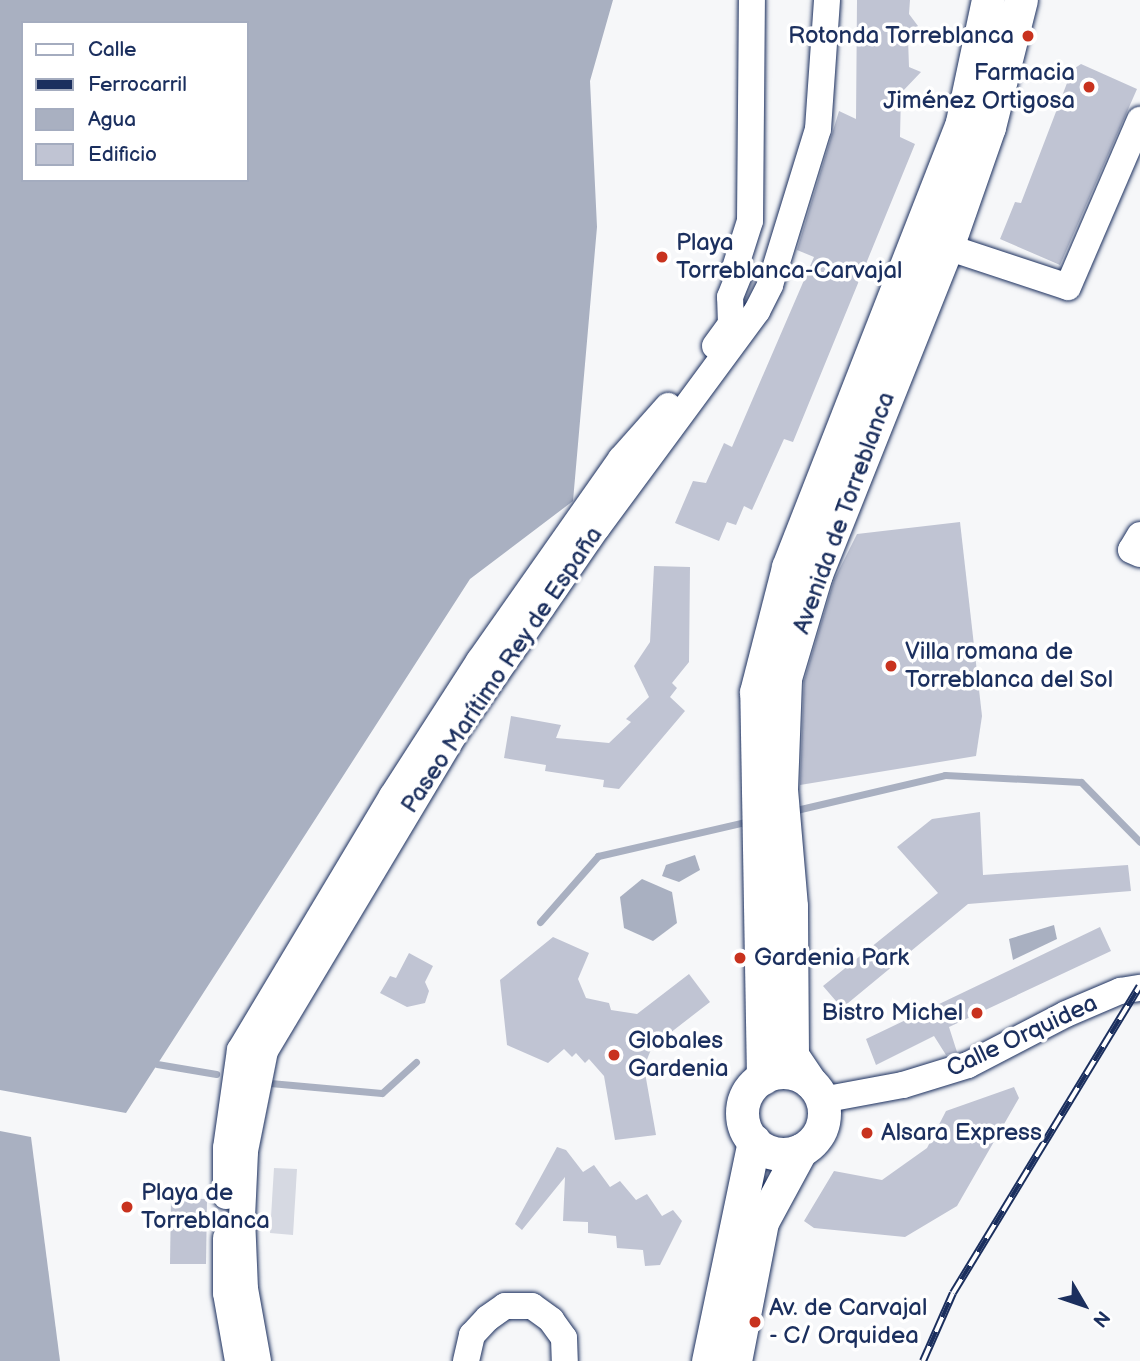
<!DOCTYPE html>
<meta charset="utf-8">
<style>
body{margin:0}
#map{position:relative;width:1140px;height:1361px;overflow:hidden;background:#f6f7f9;font-family:"Balsamiq Sans",sans-serif}
div>[style]{position:absolute}
.green>*{inset:0;background:#d6d9e2}
.water>*{inset:0;background:#a9b0c1}
.stream>*{height:7px;margin:-3.5px;padding:0 3.5px;transform-origin:3.5px;border-radius:3.5px;background:#a9b0c1}
.building>*{inset:0;background:#c0c4d3}
.roads{filter:drop-shadow(0 0 2px #1b2f5e) drop-shadow(0 0 2px #1b2f5e)}
.minor>*{height:26px;margin:-13px;padding:0 13px;transform-origin:13px;border-radius:13px;background:#fff}
.major>*{height:33px;margin:-16.5px;padding:0 16.5px;transform-origin:16.5px;border-radius:16.5px;background:#fff}
.major>.ring{margin:-16.5px;padding:0;box-sizing:content-box;background:none;border:33px solid #fff;border-radius:50%}
.rail>*{height:8px;margin-top:-4px;transform-origin:0;background:repeating-linear-gradient(90deg,#fff 0 16px,#1b2f5e 0 32px);box-sizing:border-box;border-block:2px solid #1b2f5e}
.dots>*{width:19px;height:19px;translate:-50% -50%;box-sizing:border-box;border:4px solid #fff;border-radius:50%}
span{translate:-50% -50%;white-space:nowrap;text-align:center;line-height:1.15;-webkit-text-stroke:7px #fff;paint-order:stroke}
.poi-label{font-size:24px;color:#1b2f5e}
.right{translate:-100% -50%;text-align:right}
.left{translate:0 -50%;text-align:left}
.street-label{font-size:24px;color:#1b2f5e}
.legend{position:absolute;left:21px;top:21px;width:228px;height:161px;box-sizing:border-box;background:#fff;border:2px solid #a4acbf;margin:0;padding:9px 12px;list-style:none;font-size:21px;color:#1b2f5e}
.legend li{display:flex;align-items:center;gap:14px;height:35px}
.legend b{width:35px;border:2px solid #a4acbf}
.north{position:absolute;left:1049px;top:1270px;width:70px;height:70px;-webkit-text-stroke:5px #fff;paint-order:stroke;rotate:129deg;font-size:19px;font-weight:700;line-height:28px;text-align:center;color:#1b2f5e}
.north::after{content:'';display:block;margin:auto;width:24px;height:32px;background:#1b2f5e;clip-path:polygon(50% 0,100% 100%,50% 72%,0 100%)}
</style>
<div id="map">
<div class="green">
<i style="clip-path:polygon(274px 1168px,297px 1169px,293px 1235px,270px 1233px)"></i>
</div>
<div class="water">
<i style="clip-path:polygon(evenodd,0 0,613px 0,590px 81px,597px 227px,573px 501px,470px 579px,126px 1113px,0 1090px,0 0,23px 23px,247px 23px,247px 180px,23px 180px,23px 23px)"></i>
<i style="clip-path:polygon(695px 855px,700px 870px,679px 882px,662px 876px,666px 865px)"></i>
<i style="clip-path:polygon(642px 879px,672px 892px,677px 923px,653px 941px,624px 928px,620px 897px)"></i>
<i style="clip-path:polygon(1054px 925px,1057px 939px,1013px 960px,1009px 939px)"></i>
<i style="clip-path:polygon(0 1131px,31px 1137px,60px 1361px,0 1361px)"></i>
</div>
<div class="stream">
<i style="left:792px;top:811px;width:157px;rotate:-13.2deg"></i>
<i style="left:945px;top:775px;width:136px;rotate:2.9deg"></i>
<i style="left:1081px;top:782px;width:84px;rotate:45.5deg"></i>
<i style="left:540px;top:922px;width:88px;rotate:-48.7deg"></i>
<i style="left:598px;top:856px;width:156px;rotate:-13deg"></i>
<i style="left:157px;top:1064px;width:60px;rotate:9.6deg"></i>
<i style="left:270px;top:1083px;width:112px;rotate:5.1deg"></i>
<i style="left:382px;top:1093px;width:46px;rotate:-42.4deg"></i>
</div>
<div class="building">
<i style="clip-path:polygon(857px 0,910px 0,909px 14px,918px 26px,908px 38px,909px 67px,921px 72px,901px 93px,900px 137px,915px 144px,793px 442px,784px 439px,752px 510px,744px 506px,736px 525px,727px 522px,719px 541px,675px 523px,693px 481px,706px 483px,724px 443px,732px 447px,814px 257px,797px 250px,839px 111px,856px 119px)"></i>
<i style="clip-path:polygon(1081px 64px,1137px 89px,1060px 265px,1000px 239px,1015px 202px,1021px 203px,1072px 70px)"></i>
<i style="clip-path:polygon(960px 522px,982px 716px,976px 756px,800px 785px,804px 681px,834px 580px,857px 534px)"></i>
<i style="clip-path:polygon(654px 566px,690px 567px,689px 662px,672px 683px,677px 688px,670px 697px,685px 711px,619px 789px,603px 787px,604px 780px,545px 771px,546px 765px,504px 758px,511px 716px,561px 725px,556px 738px,609px 743px,631px 722px,626px 719px,649px 697px,634px 666px,650px 642px)"></i>
<i style="clip-path:polygon(980px 812px,983px 875px,1128px 865px,1131px 891px,968px 904px,842px 1008px,823px 986px,938px 893px,897px 847px,932px 819px)"></i>
<i style="clip-path:polygon(1100px 927px,1111px 951px,949px 1027px,957px 1052px,946px 1055px,934px 1036px,876px 1065px,866px 1039px)"></i>
<i style="clip-path:polygon(553px 937px,589px 953px,578px 979px,586px 998px,609px 1003px,611px 1010px,637px 1014px,689px 974px,710px 1002px,652px 1047px,644px 1067px,656px 1135px,615px 1140px,604px 1076px,589px 1059px,585px 1063px,576px 1053px,572px 1057px,564px 1049px,548px 1063px,507px 1045px,500px 980px)"></i>
<i style="clip-path:polygon(409px 953px,433px 966px,425px 982px,429px 991px,425px 1003px,407px 1007px,380px 993px,390px 976px,396px 978px)"></i>
<i style="clip-path:polygon(1014px 1087px,1019px 1098px,957px 1206px,905px 1237px,814px 1228px,804px 1221px,834px 1171px,882px 1180px,927px 1148px,946px 1111px)"></i>
<i style="clip-path:polygon(557px 1147px,566px 1150px,583px 1172px,594px 1165px,610px 1187px,620px 1181px,636px 1200px,647px 1194px,662px 1216px,673px 1210px,682px 1221px,660px 1265px,645px 1266px,643px 1250px,617px 1248px,616px 1236px,588px 1233px,588px 1222px,563px 1221px,565px 1177px,522px 1230px,515px 1224px)"></i>
<i style="clip-path:polygon(171px 1198px,207px 1199px,206px 1264px,170px 1264px)"></i>
</div>
<div class="roads">
<div class="minor">
<i style="left:947px;top:247px;width:127px;rotate:18.3deg"></i>
<i style="left:1068px;top:287px;width:182px;rotate:-66.7deg"></i>
<i style="left:715px;top:346px;width:27px;rotate:-54deg"></i>
<i style="left:731px;top:324px;width:27px;rotate:-92deg"></i>
<i style="left:730px;top:297px;width:27px;rotate:-68deg"></i>
<i style="left:740px;top:272px;width:6px;rotate:-141deg"></i>
<i style="left:735px;top:268px;width:49px;rotate:-72.3deg"></i>
<i style="left:750px;top:221px;width:221px;rotate:-89.5deg"></i>
<i style="left:1140px;top:535px;width:17px;rotate:121deg"></i>
<i style="left:1131px;top:550px;width:10px;rotate:24deg"></i>
<i style="left:822px;top:1100px;width:82px;rotate:-10.5deg"></i>
<i style="left:903px;top:1085px;width:68px;rotate:-17.1deg"></i>
<i style="left:968px;top:1065px;width:110px;rotate:-27.5deg"></i>
<i style="left:1066px;top:1014px;width:59px;rotate:-23.1deg"></i>
<i style="left:1120px;top:991px;width:20px;rotate:-9deg"></i>
<i style="left:226px;top:1196px;width:48px;rotate:-90deg"></i>
<i style="left:226px;top:1148px;width:99px;rotate:-81.9deg"></i>
<i style="left:240px;top:1050px;width:296px;rotate:-59.1deg"></i>
<i style="left:392px;top:796px;width:161px;rotate:-57.2deg"></i>
<i style="left:479px;top:661px;width:247px;rotate:-54.9deg"></i>
<i style="left:621px;top:459px;width:71px;rotate:-48.4deg"></i>
<i style="left:226px;top:1238px;width:55px;rotate:90deg"></i>
<i style="left:226px;top:1293px;width:69px;rotate:80deg"></i>
<i style="left:258px;top:1361px;width:73px;rotate:-100.2deg"></i>
<i style="left:245px;top:1289px;width:71px;rotate:-92.4deg"></i>
<i style="left:242px;top:1218px;width:67px;rotate:-87.4deg"></i>
<i style="left:245px;top:1151px;width:102px;rotate:-78.7deg"></i>
<i style="left:265px;top:1051px;width:368px;rotate:-59.1deg"></i>
<i style="left:454px;top:735px;width:252px;rotate:-55.4deg"></i>
<i style="left:597px;top:528px;width:270px;rotate:-53.6deg"></i>
<i style="left:757px;top:311px;width:29px;rotate:-63deg"></i>
<i style="left:770px;top:285px;width:163px;rotate:-72.9deg"></i>
<i style="left:818px;top:129px;width:129px;rotate:-86deg"></i>
<i style="left:466px;top:1361px;width:27px;rotate:-77deg"></i>
<i style="left:472px;top:1335px;width:23px;rotate:-47deg"></i>
<i style="left:488px;top:1318px;width:21px;rotate:-35deg"></i>
<i style="left:505px;top:1306px;width:27px"></i>
<i style="left:532px;top:1306px;width:24px;rotate:36deg"></i>
<i style="left:551px;top:1320px;width:22px;rotate:54deg"></i>
<i style="left:564px;top:1338px;width:23px;rotate:88deg"></i>
</div>
<div class="major">
<i class="ring" style="left:742px;top:1072px;width:49px;height:49px"></i>
<i style="left:763px;top:1078px;width:386px;rotate:-91deg"></i>
<i style="left:756px;top:692px;width:129px;rotate:-75.6deg"></i>
<i style="left:788px;top:567px;width:478px;rotate:-68.6deg"></i>
<i style="left:962px;top:122px;width:125px;rotate:-78deg"></i>
<i style="left:810px;top:1082px;width:32px;rotate:-124deg"></i>
<i style="left:792px;top:1055px;width:149px;rotate:-90.4deg"></i>
<i style="left:791px;top:906px;width:117px;rotate:-94.9deg"></i>
<i style="left:781px;top:789px;width:111px;rotate:-87.9deg"></i>
<i style="left:785px;top:678px;width:109px;rotate:-73.4deg"></i>
<i style="left:816px;top:574px;width:352px;rotate:-68.2deg"></i>
<i style="left:947px;top:247px;width:127px;rotate:-70.7deg"></i>
<i style="left:989px;top:127px;width:131px;rotate:-75.9deg"></i>
<i style="left:708px;top:1361px;width:225px;rotate:-78.2deg"></i>
<i style="left:735px;top:1361px;width:142px;rotate:-79deg"></i>
<i style="left:762px;top:1222px;width:82px;rotate:-61.6deg"></i>
</div>
</div>
<div class="rail">
<i style="left:923px;top:1361px;width:74px;rotate:-66.2deg"></i>
<i style="left:953px;top:1293px;width:359px;rotate:-58.7deg"></i>
</div>
<div class="dots">
<i style="left:1028px;top:36px;background:#c8321e"></i>
<i style="left:1089px;top:87px;background:#c8321e"></i>
<i style="left:662px;top:257px;background:#c8321e"></i>
<i style="left:891px;top:666px;background:#c8321e"></i>
<i style="left:740px;top:958px;background:#c8321e"></i>
<i style="left:977px;top:1013px;background:#c8321e"></i>
<i style="left:614px;top:1055px;background:#c8321e"></i>
<i style="left:867px;top:1133px;background:#c8321e"></i>
<i style="left:127px;top:1207px;background:#c8321e"></i>
<i style="left:755px;top:1322px;background:#c8321e"></i>
</div>
<div class="poi-label">
<span class="right" style="left:1014px;top:36px">Rotonda Torreblanca</span>
<span class="right" style="left:1075px;top:87px">Farmacia<br>Jiménez Ortigosa</span>
<span class="left" style="left:676px;top:257px">Playa<br>Torreblanca-Carvajal</span>
<span class="left" style="left:905px;top:666px">Villa romana de<br>Torreblanca del Sol</span>
<span class="left" style="left:754px;top:958px">Gardenia Park</span>
<span class="right" style="left:963px;top:1013px">Bistro Michel</span>
<span class="left" style="left:628px;top:1055px">Globales<br>Gardenia</span>
<span class="left" style="left:881px;top:1133px">Alsara Express</span>
<span class="left" style="left:141px;top:1207px">Playa de<br>Torreblanca</span>
<span class="left" style="left:769px;top:1322px">Av. de Carvajal<br>- C/ Orquidea</span>
</div>
<div class="street-label">
<span style="left:844px;top:513px;rotate:-70deg">Avenida de Torreblanca</span>
<span style="left:502px;top:670px;rotate:-56deg">Paseo Marítimo Rey de España</span>
<span style="left:1022px;top:1036px;rotate:-25deg">Calle Orquidea</span>
</div>
<ul class="legend">
<li><b style="height:9px;background:#fff"></b>Calle</li>
<li><b style="height:9px;background:#1b2f5e"></b>Ferrocarril</li>
<li><b style="height:19px;background:#a9b0c1"></b>Agua</li>
<li><b style="height:19px;background:#c0c4d3"></b>Edificio</li>
</ul>
<div class="north">N</div>
</div>
